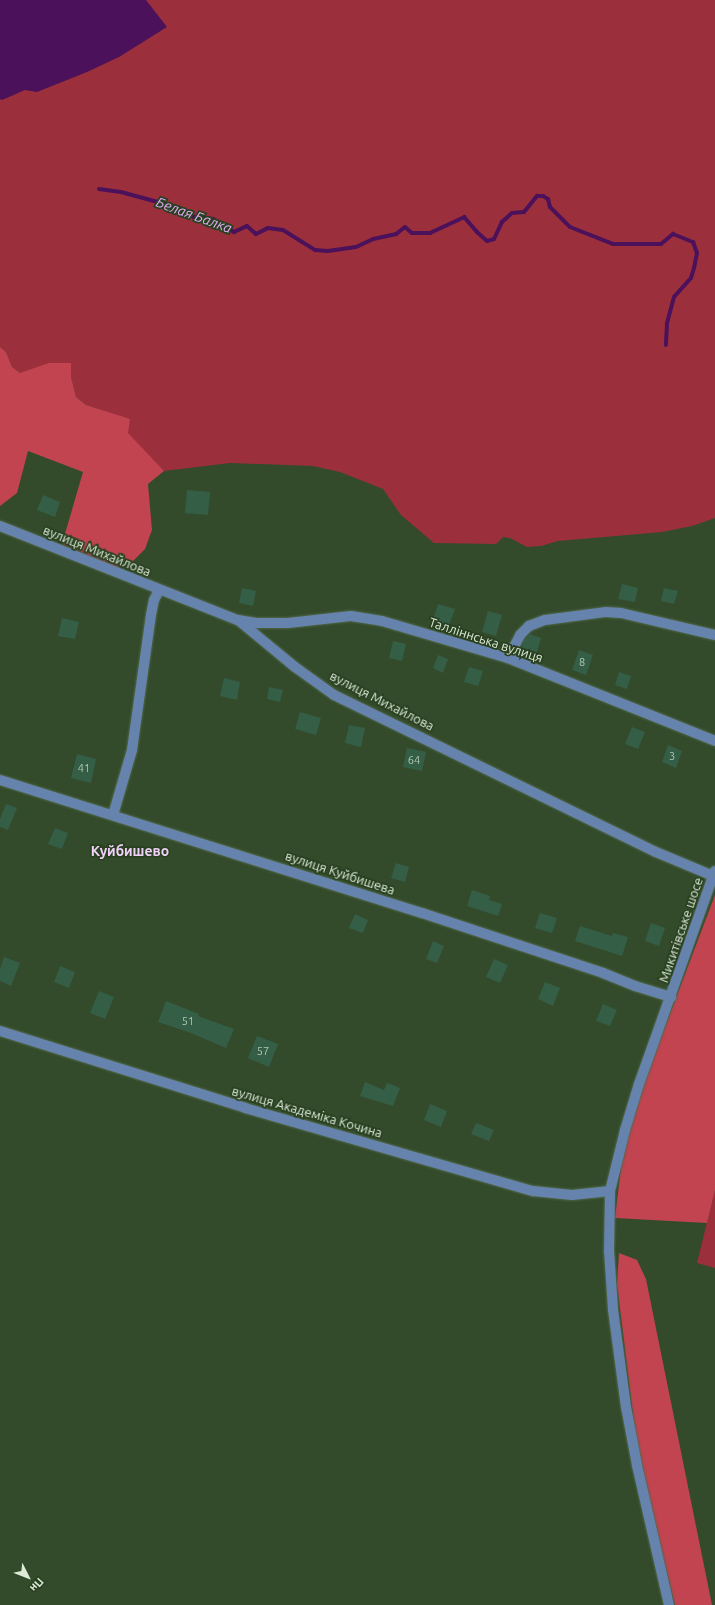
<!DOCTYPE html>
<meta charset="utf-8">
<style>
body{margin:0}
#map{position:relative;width:715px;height:1605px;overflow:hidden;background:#334b2b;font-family:Ubuntu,sans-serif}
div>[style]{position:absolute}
.green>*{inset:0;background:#9b303c}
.forest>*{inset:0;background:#c24450}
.water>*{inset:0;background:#4b115a}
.stream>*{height:4px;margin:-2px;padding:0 2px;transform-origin:2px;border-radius:2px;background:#4b115a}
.building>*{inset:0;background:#355e47}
.roads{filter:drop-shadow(0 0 1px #51684a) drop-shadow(0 0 1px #51684a)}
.minor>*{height:10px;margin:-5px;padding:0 5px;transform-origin:5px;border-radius:5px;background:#6683ad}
span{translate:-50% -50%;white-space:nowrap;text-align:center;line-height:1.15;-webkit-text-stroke:3.5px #294021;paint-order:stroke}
.number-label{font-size:11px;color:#b2c7b3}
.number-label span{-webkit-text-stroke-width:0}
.street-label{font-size:13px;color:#dcead7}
.water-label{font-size:14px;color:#e4acf4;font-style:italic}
.neighbourhood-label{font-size:14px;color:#f0d2f8;font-weight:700}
.north{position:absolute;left:8px;top:1557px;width:40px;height:40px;-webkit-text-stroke:3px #294021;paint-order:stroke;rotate:132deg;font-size:11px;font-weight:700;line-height:16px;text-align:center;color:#dcead7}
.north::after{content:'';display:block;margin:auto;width:14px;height:18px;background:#dcead7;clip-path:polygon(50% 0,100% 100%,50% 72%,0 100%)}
</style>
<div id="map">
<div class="green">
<i style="clip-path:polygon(0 0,715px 0,715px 518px,692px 526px,662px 532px,558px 541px,541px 546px,527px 547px,510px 538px,503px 537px,496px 544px,434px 543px,401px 515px,383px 489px,340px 472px,313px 466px,230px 463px,164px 471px,104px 411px,86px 405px,76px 397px,71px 377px,70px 363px,20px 373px,12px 367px,6px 352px,0 347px)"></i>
<i style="clip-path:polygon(715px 1190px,715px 1268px,697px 1263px)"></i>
</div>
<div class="forest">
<i style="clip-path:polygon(0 347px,6px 352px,12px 367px,20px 373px,49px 363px,71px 363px,71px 377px,76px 397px,86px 405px,130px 419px,128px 433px,164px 471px,148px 484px,152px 530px,145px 549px,131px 563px,119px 568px,62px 544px,83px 472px,28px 451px,17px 493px,0 506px)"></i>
<i style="clip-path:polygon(715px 895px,715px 1190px,707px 1223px,615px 1218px,623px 1151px,643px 1085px)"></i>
<i style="clip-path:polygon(619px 1253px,637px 1260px,646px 1279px,712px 1605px,675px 1605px,639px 1462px,617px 1284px)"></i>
</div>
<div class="water">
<i style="clip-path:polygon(0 0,146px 0,167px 27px,119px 57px,87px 72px,37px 92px,25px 90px,2px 100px,0 99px)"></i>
</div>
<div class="stream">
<i style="left:99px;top:189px;width:22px;rotate:8deg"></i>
<i style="left:121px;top:192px;width:61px;rotate:15.2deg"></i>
<i style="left:180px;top:208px;width:17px;rotate:33deg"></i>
<i style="left:194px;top:217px;width:19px;rotate:6deg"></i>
<i style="left:213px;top:219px;width:25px;rotate:32deg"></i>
<i style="left:234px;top:232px;width:14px;rotate:-25deg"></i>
<i style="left:247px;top:226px;width:12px;rotate:42deg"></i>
<i style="left:256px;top:234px;width:13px;rotate:-27deg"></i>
<i style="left:268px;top:228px;width:15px;rotate:8deg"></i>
<i style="left:283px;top:230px;width:38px;rotate:32deg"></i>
<i style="left:315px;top:250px;width:13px;rotate:4deg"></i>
<i style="left:328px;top:251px;width:28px;rotate:-8deg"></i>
<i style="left:356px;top:247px;width:19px;rotate:-25deg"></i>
<i style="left:373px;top:239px;width:24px;rotate:-12deg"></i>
<i style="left:396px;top:234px;width:11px;rotate:-38deg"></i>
<i style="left:405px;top:227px;width:9px;rotate:41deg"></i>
<i style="left:412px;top:233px;width:18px"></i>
<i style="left:430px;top:233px;width:38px;rotate:-25deg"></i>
<i style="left:464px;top:217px;width:20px;rotate:49deg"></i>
<i style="left:477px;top:232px;width:13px;rotate:42deg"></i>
<i style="left:487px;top:241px;width:7px;rotate:-16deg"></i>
<i style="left:494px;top:239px;width:19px;rotate:-65deg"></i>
<i style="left:502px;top:222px;width:13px;rotate:-42deg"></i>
<i style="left:512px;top:213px;width:12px;rotate:-5deg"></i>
<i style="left:524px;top:212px;width:21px;rotate:-51deg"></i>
<i style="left:537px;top:196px;width:6px"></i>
<i style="left:543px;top:196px;width:6px;rotate:31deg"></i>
<i style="left:548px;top:199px;width:8px;rotate:76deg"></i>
<i style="left:550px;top:207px;width:28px;rotate:45deg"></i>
<i style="left:570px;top:227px;width:46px;rotate:21.6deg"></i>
<i style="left:613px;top:244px;width:48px"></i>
<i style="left:661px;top:244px;width:16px;rotate:-40deg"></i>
<i style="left:673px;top:234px;width:22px;rotate:22deg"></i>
<i style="left:693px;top:242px;width:12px;rotate:70deg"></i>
<i style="left:697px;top:253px;width:15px;rotate:101deg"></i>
<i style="left:694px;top:268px;width:10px;rotate:107deg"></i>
<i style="left:691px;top:278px;width:25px;rotate:132deg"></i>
<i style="left:674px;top:297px;width:28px;rotate:105deg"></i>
<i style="left:667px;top:324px;width:21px;rotate:93deg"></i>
</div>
<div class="building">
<i style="clip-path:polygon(187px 490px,210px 492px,208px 515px,185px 513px)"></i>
<i style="clip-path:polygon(43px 495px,60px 502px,55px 517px,37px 510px)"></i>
<i style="clip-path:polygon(622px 584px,638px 588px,635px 602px,618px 599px)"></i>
<i style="clip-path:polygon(242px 588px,256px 591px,253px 606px,239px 603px)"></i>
<i style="clip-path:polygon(664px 588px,678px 591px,674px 604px,661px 601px)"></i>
<i style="clip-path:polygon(438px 604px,455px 609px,449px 625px,433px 620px)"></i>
<i style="clip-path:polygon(488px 611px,502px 615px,496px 636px,482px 632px)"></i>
<i style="clip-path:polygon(62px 618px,79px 622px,75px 639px,58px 636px)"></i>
<i style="clip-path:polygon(530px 634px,541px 638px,536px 656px,520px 651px,525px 639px)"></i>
<i style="clip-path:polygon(393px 641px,406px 644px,402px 661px,389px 658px)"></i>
<i style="clip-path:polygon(579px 650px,593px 655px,586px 675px,572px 670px)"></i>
<i style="clip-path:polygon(438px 655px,448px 659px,443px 673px,433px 668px)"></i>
<i style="clip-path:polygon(469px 667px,483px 671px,478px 686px,464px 682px)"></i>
<i style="clip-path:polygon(619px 672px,631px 676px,627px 689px,615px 685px)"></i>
<i style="clip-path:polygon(224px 678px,240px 682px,237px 700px,220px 696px)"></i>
<i style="clip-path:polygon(269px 687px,283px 690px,280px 702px,267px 699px)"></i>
<i style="clip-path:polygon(300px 712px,321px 718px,316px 735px,295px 729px)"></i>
<i style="clip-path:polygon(349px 725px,365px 728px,361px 747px,345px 743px)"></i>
<i style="clip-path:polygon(632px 727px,645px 732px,638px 749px,625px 744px)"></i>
<i style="clip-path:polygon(668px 745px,682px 751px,676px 768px,662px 762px)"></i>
<i style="clip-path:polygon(407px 748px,426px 752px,422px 771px,403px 767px)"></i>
<i style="clip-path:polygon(77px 754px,96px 759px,91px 783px,71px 778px)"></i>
<i style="clip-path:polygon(6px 804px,17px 808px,8px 830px,0 827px,0 819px)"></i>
<i style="clip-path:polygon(55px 828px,68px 833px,62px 849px,48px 844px)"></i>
<i style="clip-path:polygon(396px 863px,409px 867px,405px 882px,391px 878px)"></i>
<i style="clip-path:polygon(472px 890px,490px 896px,489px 900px,502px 904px,498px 916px,467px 906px)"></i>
<i style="clip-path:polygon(540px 913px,557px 918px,552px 933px,535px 928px)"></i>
<i style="clip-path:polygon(355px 914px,368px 920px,363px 933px,349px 928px)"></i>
<i style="clip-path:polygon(651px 923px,665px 928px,659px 946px,645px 941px)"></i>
<i style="clip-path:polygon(580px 926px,612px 936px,613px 933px,628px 937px,622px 956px,575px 941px)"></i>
<i style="clip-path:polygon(433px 941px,444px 946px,437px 963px,426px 959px)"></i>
<i style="clip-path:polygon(4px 957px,20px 963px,11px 986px,0 981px,0 969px)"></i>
<i style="clip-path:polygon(494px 959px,508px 965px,500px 983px,486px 977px)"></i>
<i style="clip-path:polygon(60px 966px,75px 972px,69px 988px,54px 982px)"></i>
<i style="clip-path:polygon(545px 982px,560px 988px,553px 1006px,538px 999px)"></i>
<i style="clip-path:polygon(99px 991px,114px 997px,105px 1019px,90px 1013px)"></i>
<i style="clip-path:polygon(166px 1001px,199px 1014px,198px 1016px,234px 1029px,226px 1048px,191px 1033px,158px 1022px)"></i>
<i style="clip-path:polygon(603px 1004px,617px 1010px,610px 1026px,596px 1021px)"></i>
<i style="clip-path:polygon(257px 1036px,278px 1044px,269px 1067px,248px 1058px)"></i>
<i style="clip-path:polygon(365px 1082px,384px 1090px,387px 1083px,400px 1088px,393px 1106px,360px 1096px)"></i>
<i style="clip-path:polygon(430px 1104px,447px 1111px,441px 1127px,424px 1120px)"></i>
<i style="clip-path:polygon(476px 1123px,494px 1130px,489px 1141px,471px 1134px)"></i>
</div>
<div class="roads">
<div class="minor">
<i style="left:0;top:526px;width:256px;rotate:21.6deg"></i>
<i style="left:238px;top:620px;width:74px;rotate:39.5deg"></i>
<i style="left:295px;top:667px;width:48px;rotate:35.7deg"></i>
<i style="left:334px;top:695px;width:358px;rotate:26deg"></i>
<i style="left:656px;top:852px;width:62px;rotate:22.8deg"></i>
<i style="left:238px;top:620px;width:20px;rotate:9deg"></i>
<i style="left:258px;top:623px;width:30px"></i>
<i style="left:288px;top:623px;width:63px;rotate:-6.3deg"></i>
<i style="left:351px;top:616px;width:31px;rotate:9deg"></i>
<i style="left:382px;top:621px;width:131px;rotate:16.4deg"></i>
<i style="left:508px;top:658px;width:223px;rotate:21.8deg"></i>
<i style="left:508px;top:658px;width:26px;rotate:-62deg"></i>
<i style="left:520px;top:635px;width:13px;rotate:-45deg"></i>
<i style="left:529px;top:626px;width:17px;rotate:-21deg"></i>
<i style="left:545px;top:620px;width:62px;rotate:-7.5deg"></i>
<i style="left:606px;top:612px;width:15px;rotate:4deg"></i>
<i style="left:621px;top:613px;width:97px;rotate:13.2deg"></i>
<i style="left:0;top:780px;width:442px;rotate:17.5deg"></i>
<i style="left:422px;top:913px;width:191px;rotate:18.3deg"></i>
<i style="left:603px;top:973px;width:35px;rotate:22deg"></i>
<i style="left:635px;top:986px;width:38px;rotate:17deg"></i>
<i style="left:113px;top:815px;width:68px;rotate:-73.7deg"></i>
<i style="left:132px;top:750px;width:136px;rotate:-82deg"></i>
<i style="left:151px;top:615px;width:15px;rotate:-79deg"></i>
<i style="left:154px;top:600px;width:11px;rotate:-63deg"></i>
<i style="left:0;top:1031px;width:257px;rotate:17.4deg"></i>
<i style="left:245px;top:1108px;width:300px;rotate:16.1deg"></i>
<i style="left:533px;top:1191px;width:39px;rotate:6deg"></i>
<i style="left:572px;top:1195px;width:38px;rotate:-6deg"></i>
<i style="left:669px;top:1605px;width:144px;rotate:-102.9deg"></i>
<i style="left:637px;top:1465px;width:59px;rotate:-100.7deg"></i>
<i style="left:626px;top:1407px;width:99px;rotate:-97.6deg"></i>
<i style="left:613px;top:1309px;width:58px;rotate:-93.9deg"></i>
<i style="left:609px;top:1251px;width:60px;rotate:-89deg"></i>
<i style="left:610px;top:1191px;width:63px;rotate:-76.2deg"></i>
<i style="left:625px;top:1130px;width:48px;rotate:-73.1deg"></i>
<i style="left:639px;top:1084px;width:226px;rotate:-70.4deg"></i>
</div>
</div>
<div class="number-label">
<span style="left:582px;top:662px">8</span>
<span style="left:672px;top:756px">3</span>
<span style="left:414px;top:760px">64</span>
<span style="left:84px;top:768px">41</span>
<span style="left:188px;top:1021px">51</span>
<span style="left:263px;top:1051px">57</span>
</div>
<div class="street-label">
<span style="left:97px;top:551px;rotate:22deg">вулиця Михайлова</span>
<span style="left:486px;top:640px;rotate:18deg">Талліннська вулиця</span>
<span style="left:382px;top:701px;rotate:27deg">вулиця Михайлова</span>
<span style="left:340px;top:873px;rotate:18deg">вулиця Куйбишева</span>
<span style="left:681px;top:930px;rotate:-71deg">Микитівське шосе</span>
<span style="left:307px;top:1112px;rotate:16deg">вулиця Академіка Кочина</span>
</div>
<div class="water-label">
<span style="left:194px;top:215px;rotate:20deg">Белая Балка</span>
</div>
<div class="neighbourhood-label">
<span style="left:130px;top:851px">Куйбишево</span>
</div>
<div class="north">Пн</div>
</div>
